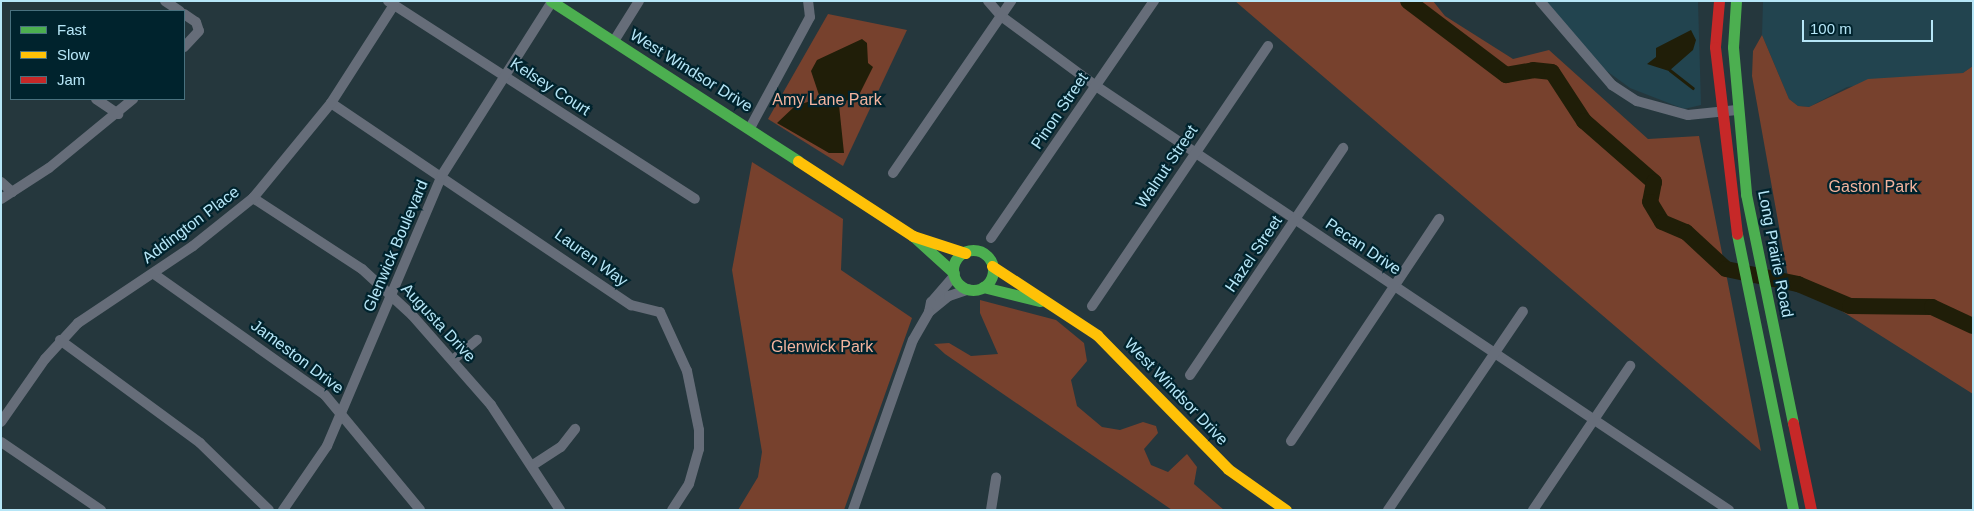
<!DOCTYPE html>
<style>
body{margin:0}
#map{position:relative;width:1974px;height:511px;overflow:hidden;background:#25373d;font-family:Helvetica,sans-serif}
div>[style]{position:absolute}
.built>*{inset:0;background:#22444f}
.green>*{inset:0;background:#77412d}
.water>*{inset:0;background:#201e08}
.stream>*{height:2.5px;margin:-1.25px;padding:0 1.25px;transform-origin:1.25px;border-radius:1.25px;background:#201e08}
.river>*{height:16px;margin:-8px;padding:0 8px;transform-origin:8px;border-radius:8px;background:#201e08}
.street>*{height:10px;margin:-5px;padding:0 5px;transform-origin:5px;border-radius:5px;background:#666d79}
.fast>*{height:11px;margin:-5.5px;padding:0 5.5px;transform-origin:5.5px;border-radius:5.5px;background:#4caf50}
.fast>.ring{margin:-5.5px;padding:0;box-sizing:content-box;background:none;border:11px solid #4caf50;border-radius:50%}
.slow>*{height:11px;margin:-5.5px;padding:0 5.5px;transform-origin:5.5px;border-radius:5.5px;background:#ffc107}
.jam>*{height:11px;margin:-5.5px;padding:0 5.5px;transform-origin:5.5px;border-radius:5.5px;background:#c62828}
span{translate:-50% -50%;white-space:nowrap;text-align:center;line-height:1.15;-webkit-text-stroke:4.5px #00232d;paint-order:stroke}
.street-label{font-size:16px;color:#b6e6f7}
.park-label{font-size:16px;color:#f3b49e}
.frame{position:absolute;inset:0;border:2px solid #b6e6f7;pointer-events:none}
.legend{position:absolute;left:10px;top:10px;width:175px;height:90px;box-sizing:border-box;background:#00232d;border:1px solid #49717e;margin:0;padding:6px 9px;list-style:none;font-size:15px;color:#b6e6f7}
.legend li{display:flex;align-items:center;gap:10px;height:25px}
.legend b{width:25px;border:1px solid #49717e}
.scale{position:absolute;left:1802px;top:20px;width:131px;height:22px;box-sizing:border-box;border:2px solid #b6e6f7;border-top:0;padding-left:6px;font-size:15px;line-height:18px;white-space:nowrap;color:#b6e6f7;-webkit-text-stroke:4px #00232d;paint-order:stroke}
</style>
<div id="map">
<div class="built">
<i style="clip-path:polygon(1544px 1px,1698px 1px,1701px 105px,1684px 109px,1630px 88px,1604px 69px)"></i>
<i style="clip-path:polygon(1763px 1px,1973px 1px,1973px 66px,1963px 73px,1847px 87px,1809px 107px,1798px 106px,1789px 99px,1762px 35px)"></i>
</div>
<div class="green">
<i style="clip-path:polygon(1235px 1px,1433px 1px,1445px 16px,1513px 59px,1549px 50px,1648px 139px,1699px 136px,1761px 451px)"></i>
<i style="clip-path:polygon(828px 14px,907px 30px,843px 166px,768px 119px)"></i>
<i style="clip-path:polygon(1762px 35px,1789px 99px,1798px 106px,1809px 107px,1868px 79px,1963px 73px,1973px 66px,1973px 394px,1788px 277px,1752px 76px,1753px 51px)"></i>
<i style="clip-path:polygon(752px 162px,843px 219px,841px 270px,912px 318px,844px 510px,738px 510px,758px 477px,762px 452px,732px 270px)"></i>
<i style="clip-path:polygon(980px 300px,1056px 320px,1084px 343px,1087px 361px,1071px 380px,1077px 406px,1102px 427px,1120px 430px,1143px 422px,1156px 426px,1158px 433px,1144px 449px,1151px 465px,1168px 472px,1187px 454px,1197px 467px,1194px 484px,1224px 510px,1172px 510px,945px 354px,934px 344px,949px 343px,971px 356px,998px 354px,980px 313px)"></i>
</div>
<div class="water">
<i style="clip-path:polygon(1691px 30px,1696px 40px,1693px 50px,1669px 71px,1647px 64px,1656px 57px,1656px 48px)"></i>
<i style="clip-path:polygon(862px 39px,867px 43px,868px 63px,873px 67px,860px 93px,839px 105px,844px 153px,829px 153px,777px 123px,795px 106px,820px 98px,811px 71px,817px 60px)"></i>
</div>
<div class="stream">
<i style="left:1670px;top:70px;width:29px;rotate:38deg"></i>
</div>
<div class="river">
<i style="left:1408px;top:1px;width:123px;rotate:37.1deg"></i>
<i style="left:1506px;top:75px;width:27px;rotate:-10deg"></i>
<i style="left:1533px;top:70px;width:19px;rotate:6deg"></i>
<i style="left:1552px;top:72px;width:59px;rotate:56.9deg"></i>
<i style="left:1584px;top:121px;width:93px;rotate:41.1deg"></i>
<i style="left:1654px;top:182px;width:20px;rotate:101deg"></i>
<i style="left:1650px;top:202px;width:23px;rotate:59deg"></i>
<i style="left:1662px;top:222px;width:26px;rotate:23deg"></i>
<i style="left:1686px;top:232px;width:54px;rotate:42.8deg"></i>
<i style="left:1726px;top:269px;width:74px;rotate:11.8deg"></i>
<i style="left:1798px;top:284px;width:56px;rotate:22.9deg"></i>
<i style="left:1850px;top:306px;width:82px;rotate:0.7deg"></i>
<i style="left:1932px;top:307px;width:45px;rotate:24.9deg"></i>
</div>
<div class="street">
<i style="left:165px;top:1px;width:18px;rotate:34deg"></i>
<i style="left:388px;top:1px;width:365px;rotate:32.8deg"></i>
<i style="left:988px;top:1px;width:20px;rotate:49deg"></i>
<i style="left:1001px;top:16px;width:118px;rotate:36.4deg"></i>
<i style="left:1096px;top:86px;width:762px;rotate:33.82deg"></i>
<i style="left:1540px;top:1px;width:111px;rotate:49.4deg"></i>
<i style="left:1612px;top:85px;width:30px;rotate:33deg"></i>
<i style="left:1637px;top:101px;width:53px;rotate:15.4deg"></i>
<i style="left:1688px;top:115px;width:49px;rotate:-5.8deg"></i>
<i style="left:184px;top:14px;width:14px;rotate:34deg"></i>
<i style="left:196px;top:22px;width:9px;rotate:72deg"></i>
<i style="left:199px;top:31px;width:22px;rotate:133deg"></i>
<i style="left:614px;top:41px;width:47px;rotate:-58deg"></i>
<i style="left:96px;top:99px;width:27px;rotate:34deg"></i>
<i style="left:331px;top:103px;width:362px;rotate:34deg"></i>
<i style="left:631px;top:305px;width:30px;rotate:14deg"></i>
<i style="left:660px;top:312px;width:65px;rotate:65.4deg"></i>
<i style="left:687px;top:371px;width:60px;rotate:78.5deg"></i>
<i style="left:699px;top:430px;width:19px;rotate:90deg"></i>
<i style="left:699px;top:449px;width:36px;rotate:106deg"></i>
<i style="left:689px;top:484px;width:31px;rotate:123deg"></i>
<i style="left:750px;top:128px;width:126px;rotate:-61.6deg"></i>
<i style="left:810px;top:17px;width:16px;rotate:-97deg"></i>
<i style="left:893px;top:173px;width:209px;rotate:-55.5deg"></i>
<i style="left:1px;top:182px;width:15px;rotate:42deg"></i>
<i style="left:253px;top:198px;width:130px;rotate:33.1deg"></i>
<i style="left:362px;top:269px;width:68px;rotate:42.6deg"></i>
<i style="left:412px;top:315px;width:120px;rotate:48.7deg"></i>
<i style="left:491px;top:405px;width:126px;rotate:56.7deg"></i>
<i style="left:1px;top:199px;width:57px;rotate:-32.9deg"></i>
<i style="left:49px;top:168px;width:109px;rotate:-39.4deg"></i>
<i style="left:991px;top:238px;width:288px;rotate:-55.5deg"></i>
<i style="left:154px;top:274px;width:209px;rotate:35.3deg"></i>
<i style="left:325px;top:395px;width:149px;rotate:50.4deg"></i>
<i style="left:954px;top:276px;width:35px;rotate:131deg"></i>
<i style="left:931px;top:302px;width:10px;rotate:101deg"></i>
<i style="left:929px;top:312px;width:26px;rotate:-39deg"></i>
<i style="left:949px;top:296px;width:21px;rotate:-19deg"></i>
<i style="left:1092px;top:306px;width:314px;rotate:-55.9deg"></i>
<i style="left:60px;top:340px;width:174px;rotate:36.3deg"></i>
<i style="left:200px;top:443px;width:96px;rotate:44.2deg"></i>
<i style="left:454px;top:359px;width:30px;rotate:-40deg"></i>
<i style="left:1190px;top:375px;width:274px;rotate:-56deg"></i>
<i style="left:1px;top:422px;width:77px;rotate:-55.1deg"></i>
<i style="left:45px;top:359px;width:49px;rotate:-47.5deg"></i>
<i style="left:78px;top:323px;width:138px;rotate:-33.8deg"></i>
<i style="left:193px;top:246px;width:77px;rotate:-38.7deg"></i>
<i style="left:253px;top:198px;width:123px;rotate:-50.6deg"></i>
<i style="left:331px;top:103px;width:117px;rotate:-57.3deg"></i>
<i style="left:1291px;top:441px;width:267px;rotate:-56.3deg"></i>
<i style="left:1px;top:442px;width:121px;rotate:34.2deg"></i>
<i style="left:533px;top:465px;width:33px;rotate:-33deg"></i>
<i style="left:561px;top:447px;width:23px;rotate:-52deg"></i>
<i style="left:283px;top:510px;width:78px;rotate:-55.5deg"></i>
<i style="left:327px;top:446px;width:294px;rotate:-67deg"></i>
<i style="left:442px;top:175px;width:205px;rotate:-57.6deg"></i>
<i style="left:853px;top:510px;width:180px;rotate:-70.6deg"></i>
<i style="left:913px;top:340px;width:32px;rotate:-60deg"></i>
<i style="left:991px;top:510px;width:33px;rotate:-81deg"></i>
<i style="left:1388px;top:510px;width:240px;rotate:-55.8deg"></i>
<i style="left:1533px;top:510px;width:174px;rotate:-56deg"></i>
</div>
<div class="fast">
<i style="left:551px;top:1px;width:294px;rotate:32.9deg"></i>
<i style="left:1736px;top:1px;width:46px;rotate:93.7deg"></i>
<i style="left:1733px;top:47px;width:148px;rotate:84.9deg"></i>
<i style="left:1746px;top:194px;width:234px;rotate:78.4deg"></i>
<i style="left:1737px;top:234px;width:282px;rotate:78.5deg"></i>
<i style="left:913px;top:236px;width:55px;rotate:42.1deg"></i>
<i class="ring" style="left:953px;top:250px;width:29px;height:29px"></i>
<i style="left:983px;top:287px;width:59px;rotate:13.8deg"></i>
</div>
<div class="slow">
<i style="left:798px;top:161px;width:137px;rotate:33.1deg"></i>
<i style="left:913px;top:236px;width:55px;rotate:18.1deg"></i>
<i style="left:992px;top:266px;width:126px;rotate:33.3deg"></i>
<i style="left:1097px;top:335px;width:187px;rotate:45.6deg"></i>
<i style="left:1228px;top:469px;width:71px;rotate:35.3deg"></i>
</div>
<div class="jam">
<i style="left:1719px;top:1px;width:46px;rotate:95deg"></i>
<i style="left:1715px;top:47px;width:188px;rotate:83.3deg"></i>
<i style="left:1793px;top:423px;width:89px;rotate:78.3deg"></i>
</div>
<div class="street-label">
<span style="left:691px;top:71px;rotate:32deg">West Windsor Drive</span>
<span style="left:550px;top:87px;rotate:33deg">Kelsey Court</span>
<span style="left:1060px;top:111px;rotate:-56deg">Pinon Street</span>
<span style="left:1167px;top:167px;rotate:-56deg">Walnut Street</span>
<span style="left:191px;top:225px;rotate:-37deg">Addington Place</span>
<span style="left:396px;top:246px;rotate:-67deg">Glenwick Boulevard</span>
<span style="left:1363px;top:247px;rotate:34deg">Pecan Drive</span>
<span style="left:1254px;top:254px;rotate:-56deg">Hazel Street</span>
<span style="left:1775px;top:254px;rotate:79deg">Long Prairie Road</span>
<span style="left:591px;top:258px;rotate:36deg">Lauren Way</span>
<span style="left:438px;top:323px;rotate:47deg">Augusta Drive</span>
<span style="left:297px;top:357px;rotate:37deg">Jameston Drive</span>
<span style="left:1176px;top:392px;rotate:46deg">West Windsor Drive</span>
</div>
<div class="park-label">
<span style="left:827px;top:100px">Amy Lane Park</span>
<span style="left:1873px;top:187px">Gaston Park</span>
<span style="left:822px;top:347px">Glenwick Park</span>
</div>
<div class="frame"></div>
<ul class="legend">
<li><b style="height:6px;background:#4caf50"></b>Fast</li>
<li><b style="height:6px;background:#ffc107"></b>Slow</li>
<li><b style="height:6px;background:#c62828"></b>Jam</li>
</ul>
<div class="scale">100 m</div>
</div>
